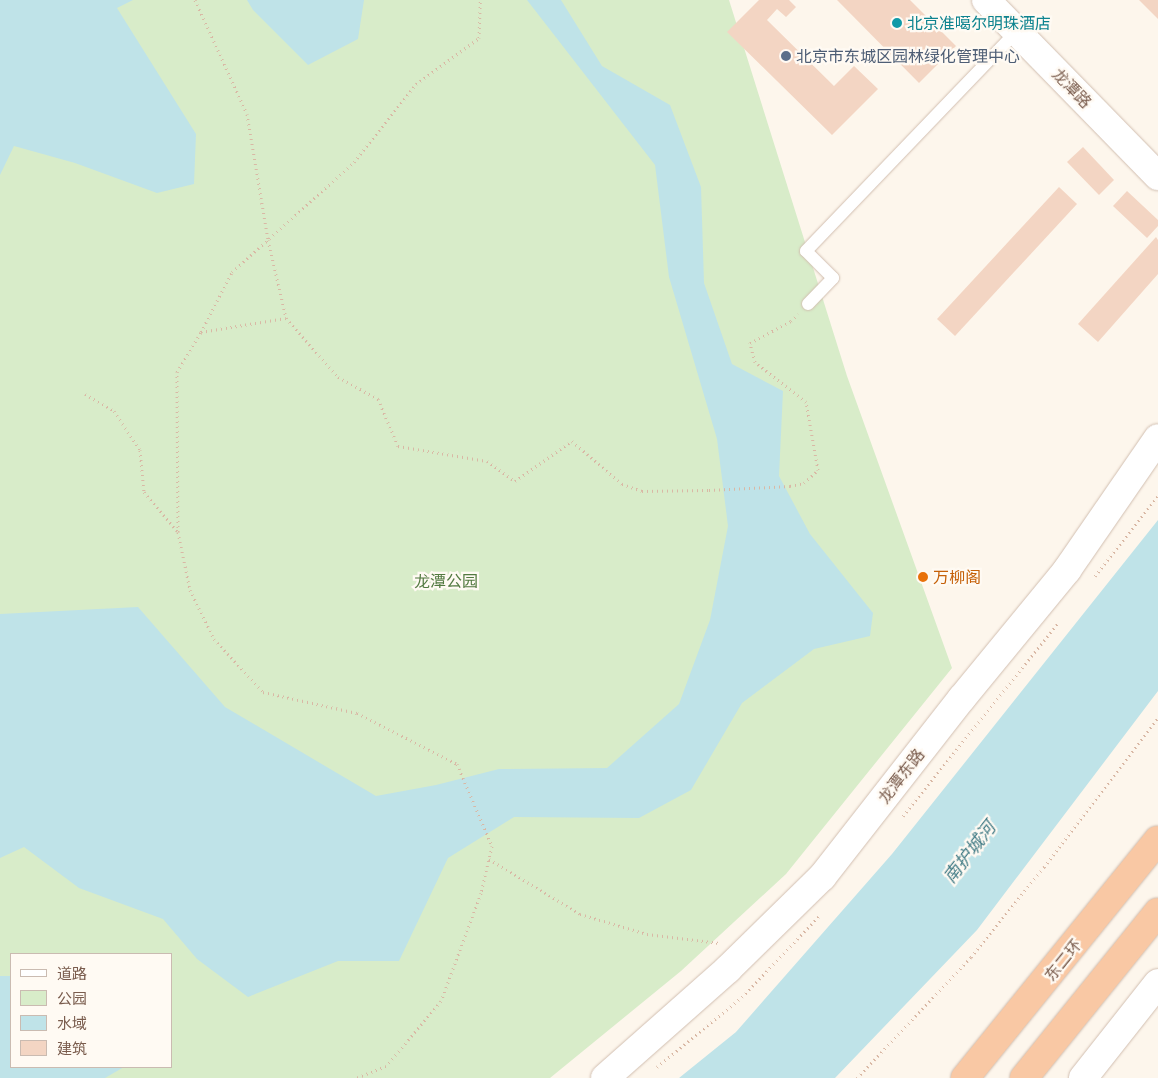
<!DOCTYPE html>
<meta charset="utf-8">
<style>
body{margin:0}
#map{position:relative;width:1158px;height:1078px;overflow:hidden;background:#fdf6ec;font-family:"Exo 2","Noto Sans SC",sans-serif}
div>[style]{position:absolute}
.green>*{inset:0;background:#d8ecc9}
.water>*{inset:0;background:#bfe3e8}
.building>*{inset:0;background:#f3d5c3}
.path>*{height:3px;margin-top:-1.5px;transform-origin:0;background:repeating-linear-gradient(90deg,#d9b8a5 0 1px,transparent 0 5px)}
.roads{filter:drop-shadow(0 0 1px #d1beb0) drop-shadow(0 0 1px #d1beb0)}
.service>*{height:12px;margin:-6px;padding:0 6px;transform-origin:6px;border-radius:6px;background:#fff}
.tertiary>*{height:28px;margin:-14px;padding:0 14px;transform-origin:14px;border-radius:14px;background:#fff}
.trunk>*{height:28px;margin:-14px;padding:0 14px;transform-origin:14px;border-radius:14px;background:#f9c8a4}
.dots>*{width:14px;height:14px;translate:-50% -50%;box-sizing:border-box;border:2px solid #fffaf3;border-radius:50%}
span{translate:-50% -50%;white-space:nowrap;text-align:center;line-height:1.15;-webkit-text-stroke:4.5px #fffaf3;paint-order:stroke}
.culture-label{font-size:16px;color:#0d838f}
.left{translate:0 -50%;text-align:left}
.service-label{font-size:16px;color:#4e5e75}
.street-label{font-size:16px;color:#7a5c4d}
.food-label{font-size:16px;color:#c56008}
.park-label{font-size:16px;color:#537a41}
.water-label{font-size:18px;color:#437c86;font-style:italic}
.legend{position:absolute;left:10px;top:953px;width:162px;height:115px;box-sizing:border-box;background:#fffaf3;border:1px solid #cabbb1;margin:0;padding:6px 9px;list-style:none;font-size:15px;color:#7a5c4d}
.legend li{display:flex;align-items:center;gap:10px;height:25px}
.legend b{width:25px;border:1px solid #cabbb1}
</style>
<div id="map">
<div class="green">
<i style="clip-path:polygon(evenodd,0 0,729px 0,847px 376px,952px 668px,786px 874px,681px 971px,550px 1078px,0 1078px,0 0,11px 954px,171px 954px,171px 1067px,11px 1067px,11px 954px)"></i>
</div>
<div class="water">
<i style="clip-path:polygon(0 0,133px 0,117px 8px,196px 134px,194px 184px,157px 193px,75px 163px,14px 146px,0 175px)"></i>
<i style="clip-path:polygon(247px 0,364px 0,358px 39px,308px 65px,253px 10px)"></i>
<i style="clip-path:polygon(527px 0,561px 0,602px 66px,670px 105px,701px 187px,704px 283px,732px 364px,783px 391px,779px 476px,810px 534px,873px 613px,870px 636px,814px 649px,742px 703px,691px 790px,639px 818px,514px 817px,448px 858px,399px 961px,338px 961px,248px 997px,197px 959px,163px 919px,79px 888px,24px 847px,0 858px,0 614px,138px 607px,225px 707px,376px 796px,436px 785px,499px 769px,607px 768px,679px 704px,710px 620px,728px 526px,717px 439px,669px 277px,655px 165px)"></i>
<i style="clip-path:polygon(1158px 520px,1158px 691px,977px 930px,835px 1078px,679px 1078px,736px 1032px,892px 854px)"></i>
<i style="clip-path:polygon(0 976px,11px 976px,11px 1067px,124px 1067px,105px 1078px,0 1078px)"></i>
</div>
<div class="building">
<i style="clip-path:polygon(759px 0,789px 0,796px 7px,786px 17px,777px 9px,767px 20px,834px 86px,854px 66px,878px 89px,832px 135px,727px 32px)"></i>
<i style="clip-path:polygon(837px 0,910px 0,956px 46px,919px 83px)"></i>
<i style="clip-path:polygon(1139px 0,1158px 0,1158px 19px)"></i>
<i style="clip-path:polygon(1083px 147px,1114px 180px,1099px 195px,1067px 162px)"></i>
<i style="clip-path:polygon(1059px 187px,1077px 204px,955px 336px,937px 319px)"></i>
<i style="clip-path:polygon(1127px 191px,1158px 220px,1158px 226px,1147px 238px,1113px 206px)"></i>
<i style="clip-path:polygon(1156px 237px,1158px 240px,1158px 274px,1098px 342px,1078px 324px)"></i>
</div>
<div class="path">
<i style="left:195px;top:0;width:125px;rotate:65.5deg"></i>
<i style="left:247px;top:114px;width:128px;rotate:80.5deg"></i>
<i style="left:268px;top:240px;width:80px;rotate:77deg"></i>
<i style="left:201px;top:332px;width:68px;rotate:-62.7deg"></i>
<i style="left:232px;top:272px;width:164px;rotate:-42deg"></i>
<i style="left:354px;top:162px;width:100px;rotate:-51.5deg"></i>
<i style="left:416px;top:84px;width:78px;rotate:-36.1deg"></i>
<i style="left:479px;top:38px;width:38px;rotate:-88deg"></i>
<i style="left:85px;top:394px;width:34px;rotate:30deg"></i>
<i style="left:114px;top:411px;width:47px;rotate:56.3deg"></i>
<i style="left:140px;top:450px;width:42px;rotate:84.6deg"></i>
<i style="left:144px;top:492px;width:52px;rotate:49.6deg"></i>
<i style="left:178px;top:532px;width:59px;rotate:78.3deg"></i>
<i style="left:190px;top:590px;width:55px;rotate:63.9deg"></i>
<i style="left:214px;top:639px;width:72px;rotate:47.2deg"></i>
<i style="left:263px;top:692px;width:96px;rotate:12.6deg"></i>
<i style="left:357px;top:713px;width:112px;rotate:27deg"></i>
<i style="left:457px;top:764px;width:89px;rotate:66.9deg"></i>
<i style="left:492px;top:846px;width:48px;rotate:103.2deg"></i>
<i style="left:481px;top:893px;width:115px;rotate:110.3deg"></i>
<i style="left:441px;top:1001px;width:85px;rotate:130.2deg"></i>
<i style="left:386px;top:1066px;width:32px;rotate:158deg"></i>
<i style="left:178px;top:532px;width:160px;rotate:-90.4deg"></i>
<i style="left:177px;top:372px;width:47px;rotate:-59deg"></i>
<i style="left:201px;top:332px;width:86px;rotate:-9.4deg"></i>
<i style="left:286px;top:318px;width:79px;rotate:48.6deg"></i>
<i style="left:338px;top:377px;width:46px;rotate:28.8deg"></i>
<i style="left:378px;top:399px;width:51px;rotate:66.9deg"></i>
<i style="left:398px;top:446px;width:90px;rotate:9.6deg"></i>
<i style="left:487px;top:461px;width:34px;rotate:36deg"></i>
<i style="left:515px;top:481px;width:70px;rotate:-35.1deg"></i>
<i style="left:572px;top:441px;width:66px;rotate:40.7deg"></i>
<i style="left:622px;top:484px;width:21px;rotate:19deg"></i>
<i style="left:642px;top:491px;width:67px;rotate:-0.9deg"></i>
<i style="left:709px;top:490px;width:81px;rotate:-2.8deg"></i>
<i style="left:790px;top:486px;width:14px;rotate:-12deg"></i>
<i style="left:804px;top:483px;width:19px;rotate:-43deg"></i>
<i style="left:818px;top:470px;width:69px;rotate:-100deg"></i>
<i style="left:806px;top:402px;width:65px;rotate:-141.9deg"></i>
<i style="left:755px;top:362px;width:20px;rotate:-105deg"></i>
<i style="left:750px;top:343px;width:47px;rotate:-28.2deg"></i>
<i style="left:791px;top:321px;width:10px;rotate:-45deg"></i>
<i style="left:1095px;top:576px;width:102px;rotate:-51.8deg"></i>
<i style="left:903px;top:816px;width:249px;rotate:-51.2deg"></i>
<i style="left:489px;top:859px;width:106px;rotate:31.1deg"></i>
<i style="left:580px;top:914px;width:70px;rotate:16.6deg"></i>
<i style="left:647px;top:934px;width:73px;rotate:7.1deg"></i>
<i style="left:657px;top:1067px;width:110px;rotate:-39.5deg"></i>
<i style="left:742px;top:997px;width:113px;rotate:-46.4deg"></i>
<i style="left:857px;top:1078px;width:166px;rotate:-46.7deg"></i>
<i style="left:971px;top:957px;width:116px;rotate:-51deg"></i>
<i style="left:1044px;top:867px;width:188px;rotate:-52.6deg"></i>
</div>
<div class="roads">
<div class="service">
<i style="left:808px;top:304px;width:36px;rotate:-46deg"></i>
<i style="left:833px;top:278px;width:38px;rotate:-135deg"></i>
<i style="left:806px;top:251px;width:305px;rotate:-46.2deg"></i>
</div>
<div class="tertiary">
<i style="left:986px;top:0;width:246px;rotate:45.7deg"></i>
<i style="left:605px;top:1078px;width:164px;rotate:-41.5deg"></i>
<i style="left:728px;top:969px;width:132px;rotate:-44.4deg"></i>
<i style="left:822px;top:877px;width:227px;rotate:-52deg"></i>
<i style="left:962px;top:698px;width:166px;rotate:-50.6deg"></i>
<i style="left:1067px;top:570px;width:160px;rotate:-55.4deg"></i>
<i style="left:1083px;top:1078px;width:121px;rotate:-51.7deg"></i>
</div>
<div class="trunk">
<i style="left:965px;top:1078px;width:306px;rotate:-51deg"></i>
<i style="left:1024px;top:1078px;width:213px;rotate:-51.1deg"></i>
</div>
</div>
<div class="dots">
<i style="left:897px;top:23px;background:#0f9aa8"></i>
<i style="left:786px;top:56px;background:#5c6f8a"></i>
<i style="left:923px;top:577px;background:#e8710a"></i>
</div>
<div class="culture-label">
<span class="left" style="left:907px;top:23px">北京准噶尔明珠酒店</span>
</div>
<div class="service-label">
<span class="left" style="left:796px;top:56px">北京市东城区园林绿化管理中心</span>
</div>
<div class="street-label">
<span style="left:1072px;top:88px;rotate:46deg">龙潭路</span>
<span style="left:901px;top:776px;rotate:-52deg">龙潭东路</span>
<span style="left:1063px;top:960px;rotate:-51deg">东二环</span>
</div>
<div class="food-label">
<span class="left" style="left:933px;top:577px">万柳阁</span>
</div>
<div class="park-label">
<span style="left:446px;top:581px">龙潭公园</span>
</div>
<div class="water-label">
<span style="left:969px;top:852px;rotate:-52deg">南护城河</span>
</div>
<ul class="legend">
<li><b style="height:6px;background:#fff"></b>道路</li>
<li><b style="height:14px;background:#d8ecc9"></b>公园</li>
<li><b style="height:14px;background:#bfe3e8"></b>水域</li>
<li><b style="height:14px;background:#f3d5c3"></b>建筑</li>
</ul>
</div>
